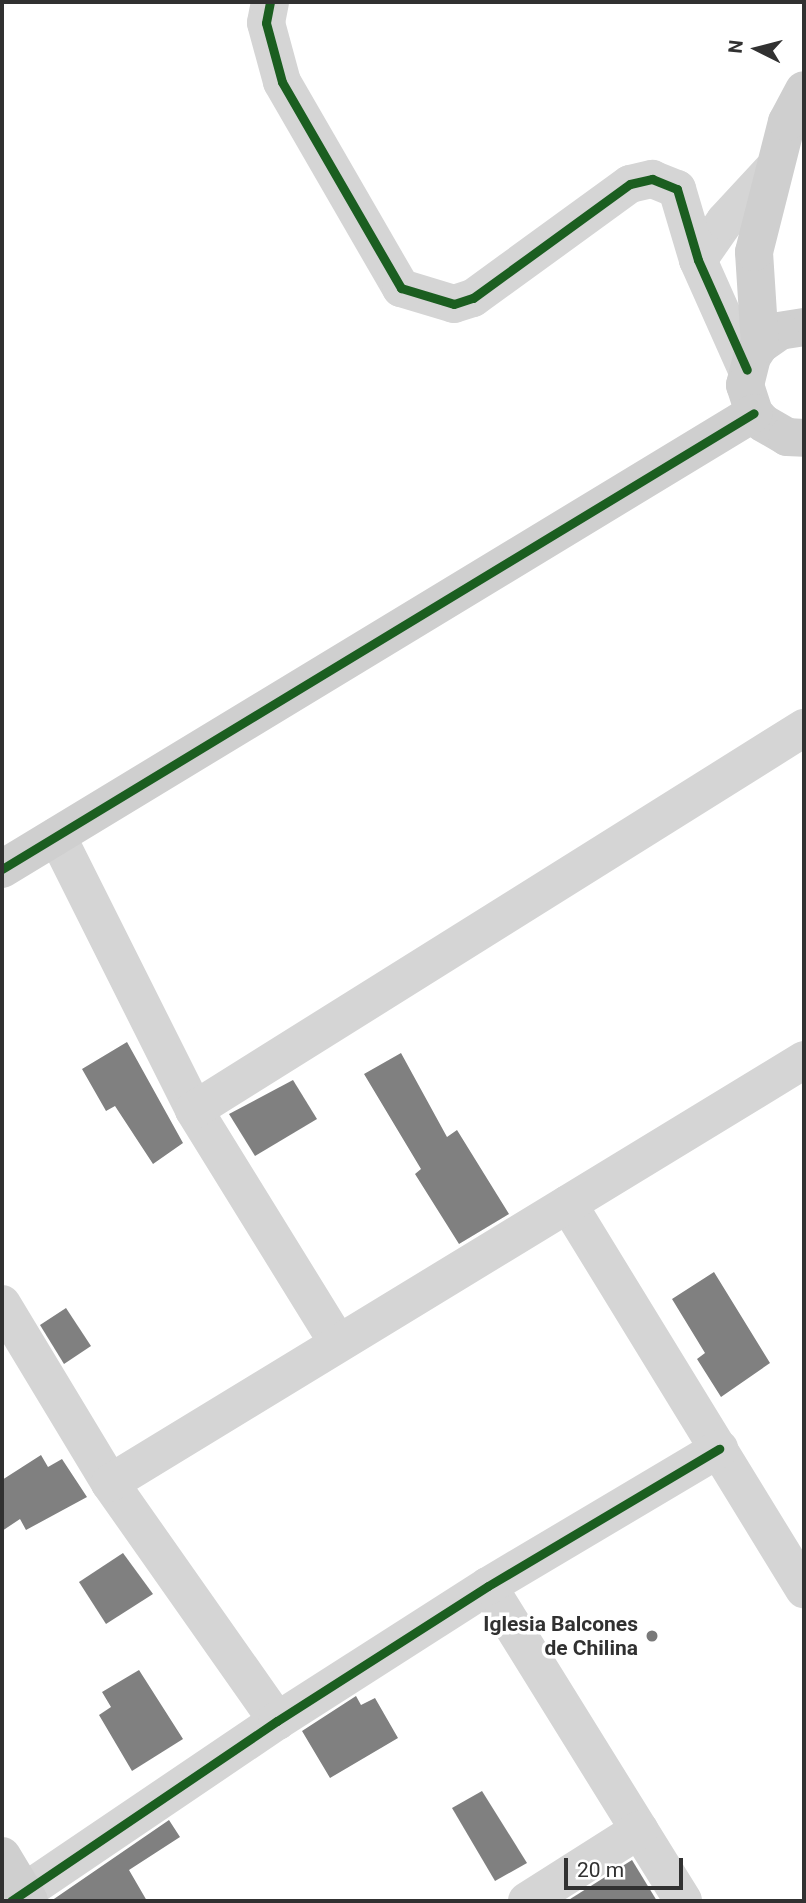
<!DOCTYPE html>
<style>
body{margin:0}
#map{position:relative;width:806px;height:1903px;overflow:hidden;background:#fff;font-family:Roboto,sans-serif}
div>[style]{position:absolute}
.building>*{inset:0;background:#808080}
.street>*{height:38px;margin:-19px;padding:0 19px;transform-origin:19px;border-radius:19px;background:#d5d5d5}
.secondary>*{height:38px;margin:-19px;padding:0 19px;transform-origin:19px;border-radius:19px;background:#cfcfcf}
.cycleway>*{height:9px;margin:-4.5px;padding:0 4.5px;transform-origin:4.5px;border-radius:4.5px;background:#1b5e20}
.dots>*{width:19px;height:19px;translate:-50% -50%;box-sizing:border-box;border:4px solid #fff;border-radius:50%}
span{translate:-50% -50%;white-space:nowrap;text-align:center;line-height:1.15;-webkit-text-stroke:7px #fff;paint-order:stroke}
.poi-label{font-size:21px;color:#313131;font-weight:700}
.right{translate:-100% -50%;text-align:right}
.frame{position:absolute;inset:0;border:4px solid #313131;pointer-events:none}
.north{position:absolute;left:722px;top:14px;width:70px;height:70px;-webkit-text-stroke:5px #fff;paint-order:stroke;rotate:276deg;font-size:19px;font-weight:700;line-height:28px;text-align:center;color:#313131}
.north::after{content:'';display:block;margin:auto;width:24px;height:32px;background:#313131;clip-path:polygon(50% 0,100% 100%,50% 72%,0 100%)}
.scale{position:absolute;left:564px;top:1858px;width:119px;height:32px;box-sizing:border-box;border:4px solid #313131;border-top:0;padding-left:9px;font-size:21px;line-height:24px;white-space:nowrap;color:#313131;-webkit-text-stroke:5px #fff;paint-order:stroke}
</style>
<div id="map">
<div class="building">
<i style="clip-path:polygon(127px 1042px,183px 1143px,153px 1164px,115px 1106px,106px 1111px,82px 1069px)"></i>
<i style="clip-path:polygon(401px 1053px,447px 1137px,457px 1130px,509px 1214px,459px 1244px,415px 1174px,421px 1169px,364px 1074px)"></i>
<i style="clip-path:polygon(293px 1080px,317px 1119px,255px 1156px,229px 1114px)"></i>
<i style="clip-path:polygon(714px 1272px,770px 1363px,721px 1397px,697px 1359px,705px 1353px,672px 1299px)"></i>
<i style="clip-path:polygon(66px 1308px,91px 1346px,64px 1364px,40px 1325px)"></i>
<i style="clip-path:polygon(41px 1455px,48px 1467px,62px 1459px,87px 1497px,26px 1530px,20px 1519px,2px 1531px,2px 1480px)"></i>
<i style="clip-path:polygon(123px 1553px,153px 1594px,106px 1624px,79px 1582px)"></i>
<i style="clip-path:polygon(139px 1670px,183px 1739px,132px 1771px,99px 1715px,111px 1707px,102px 1692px)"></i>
<i style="clip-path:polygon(356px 1696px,361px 1705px,375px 1698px,398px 1738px,330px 1778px,302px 1731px)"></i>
<i style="clip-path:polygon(482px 1791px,527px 1863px,495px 1881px,452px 1808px)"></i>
<i style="clip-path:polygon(169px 1820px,180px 1837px,129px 1870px,147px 1901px,51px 1901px)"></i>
<i style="clip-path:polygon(632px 1860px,657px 1901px,567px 1901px)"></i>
</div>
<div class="street">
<i style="left:270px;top:2px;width:21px;rotate:101deg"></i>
<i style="left:266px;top:23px;width:61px;rotate:74.8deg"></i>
<i style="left:282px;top:82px;width:238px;rotate:60deg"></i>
<i style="left:401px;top:288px;width:55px;rotate:16.8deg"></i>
<i style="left:454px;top:304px;width:20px;rotate:-18deg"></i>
<i style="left:473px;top:298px;width:194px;rotate:-36deg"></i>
<i style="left:630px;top:184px;width:23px;rotate:-13deg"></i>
<i style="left:652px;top:179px;width:27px;rotate:22deg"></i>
<i style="left:677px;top:189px;width:74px;rotate:73.5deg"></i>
<i style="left:698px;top:260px;width:120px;rotate:66deg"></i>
<i style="left:698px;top:260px;width:47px;rotate:-55.3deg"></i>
<i style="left:725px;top:221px;width:69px;rotate:-47.3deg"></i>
<i style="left:57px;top:836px;width:306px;rotate:63.4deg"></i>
<i style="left:194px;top:1110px;width:274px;rotate:58.3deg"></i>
<i style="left:194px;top:1110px;width:720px;rotate:-32.06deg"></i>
<i style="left:568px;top:1204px;width:452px;rotate:58.5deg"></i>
<i style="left:2px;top:1304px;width:209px;rotate:58.9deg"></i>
<i style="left:110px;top:1483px;width:291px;rotate:54.9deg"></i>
<i style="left:110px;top:1483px;width:813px;rotate:-31.36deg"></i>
<i style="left:488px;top:1586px;width:370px;rotate:58.2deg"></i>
<i style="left:11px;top:1901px;width:321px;rotate:-34.1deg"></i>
<i style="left:277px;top:1721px;width:250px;rotate:-32.6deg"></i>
<i style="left:488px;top:1586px;width:269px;rotate:-30.7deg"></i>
<i style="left:527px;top:1901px;width:133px;rotate:-32.4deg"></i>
</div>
<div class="secondary">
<i style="left:804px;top:327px;width:24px;rotate:171deg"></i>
<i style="left:780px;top:331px;width:24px;rotate:145deg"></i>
<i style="left:760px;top:345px;width:14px;rotate:124deg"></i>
<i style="left:752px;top:357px;width:29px;rotate:104deg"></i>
<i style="left:745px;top:385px;width:29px;rotate:72deg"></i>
<i style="left:754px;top:413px;width:13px;rotate:48deg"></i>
<i style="left:763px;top:423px;width:28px;rotate:30deg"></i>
<i style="left:787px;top:437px;width:17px;rotate:3deg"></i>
<i style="left:760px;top:345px;width:93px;rotate:-93.7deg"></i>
<i style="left:754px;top:252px;width:134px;rotate:-75.8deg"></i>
<i style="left:787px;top:122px;width:36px;rotate:-62deg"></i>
<i style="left:2px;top:869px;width:879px;rotate:-31.23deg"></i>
<i style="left:2px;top:1856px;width:52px;rotate:59deg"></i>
</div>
<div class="cycleway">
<i style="left:270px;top:2px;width:21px;rotate:101deg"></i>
<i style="left:266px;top:23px;width:61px;rotate:74.8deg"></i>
<i style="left:282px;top:82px;width:238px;rotate:60deg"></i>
<i style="left:401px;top:288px;width:55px;rotate:16.8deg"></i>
<i style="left:454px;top:304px;width:20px;rotate:-18deg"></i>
<i style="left:473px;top:298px;width:194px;rotate:-36deg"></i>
<i style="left:630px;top:184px;width:23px;rotate:-13deg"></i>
<i style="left:652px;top:179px;width:27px;rotate:22deg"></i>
<i style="left:677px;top:189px;width:74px;rotate:73.5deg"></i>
<i style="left:698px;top:260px;width:120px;rotate:66deg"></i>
<i style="left:2px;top:869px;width:879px;rotate:-31.23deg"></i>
<i style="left:11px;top:1901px;width:321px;rotate:-34.1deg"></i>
<i style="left:277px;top:1721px;width:250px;rotate:-32.6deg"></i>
<i style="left:488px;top:1586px;width:269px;rotate:-30.7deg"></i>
</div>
<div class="dots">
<i style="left:652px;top:1636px;background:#797979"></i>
</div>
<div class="poi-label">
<span class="right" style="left:638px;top:1636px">Iglesia Balcones<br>de Chilina</span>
</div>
<div class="frame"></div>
<div class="north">N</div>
<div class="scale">20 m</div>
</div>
